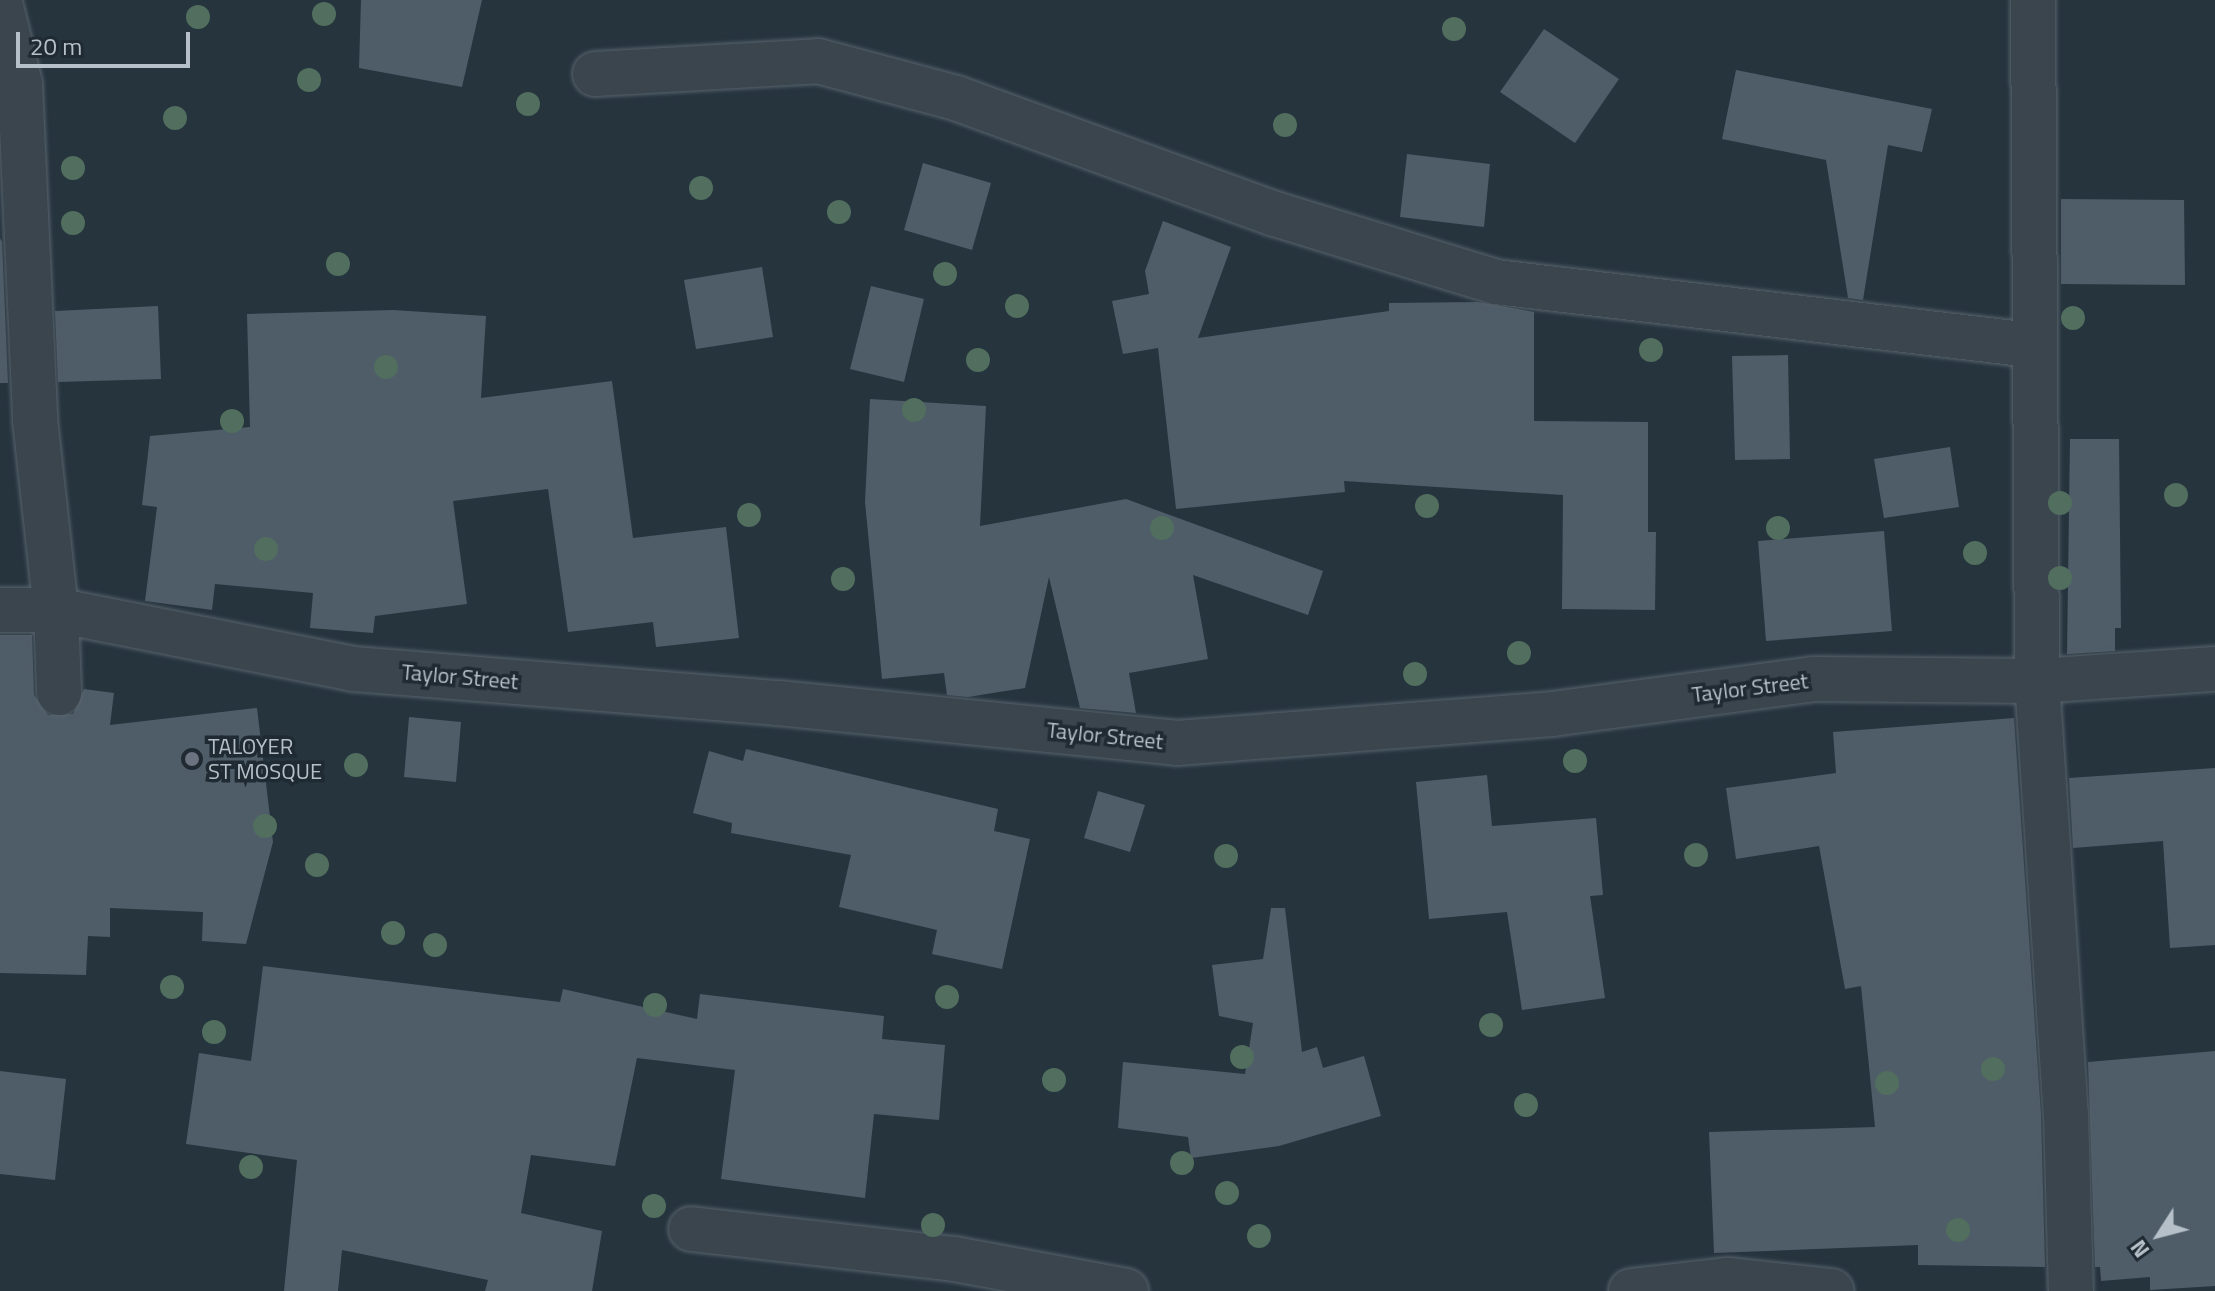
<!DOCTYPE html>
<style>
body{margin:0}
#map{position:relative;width:2215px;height:1291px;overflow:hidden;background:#26343e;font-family:"Titillium Web",sans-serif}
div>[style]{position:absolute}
.building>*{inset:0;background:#4f5d69}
.roads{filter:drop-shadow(0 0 2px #58636c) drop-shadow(0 0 2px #58636c)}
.minor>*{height:44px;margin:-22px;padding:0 22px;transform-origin:22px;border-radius:22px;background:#3a454e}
.trees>*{width:24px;height:24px;margin:-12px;border-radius:50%;background:#516e5e}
.dots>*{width:22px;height:22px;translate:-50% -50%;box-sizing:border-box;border:4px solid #1f2a33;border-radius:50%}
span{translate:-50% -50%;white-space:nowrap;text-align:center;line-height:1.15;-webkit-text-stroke:7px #1f2a33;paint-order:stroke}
.street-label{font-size:22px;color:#b6c0c9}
.poi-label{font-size:22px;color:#b6c0c9}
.left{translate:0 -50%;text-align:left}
.north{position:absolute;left:2119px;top:1195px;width:80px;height:80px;-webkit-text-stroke:6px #1f2a33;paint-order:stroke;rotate:234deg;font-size:22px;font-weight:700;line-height:32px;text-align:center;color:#b6c0c9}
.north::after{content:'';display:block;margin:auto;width:28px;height:36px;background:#b6c0c9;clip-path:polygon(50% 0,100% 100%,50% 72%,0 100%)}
.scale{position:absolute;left:16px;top:32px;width:174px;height:36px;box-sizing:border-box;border:4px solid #b6c0c9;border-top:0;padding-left:10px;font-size:24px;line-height:28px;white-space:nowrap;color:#b6c0c9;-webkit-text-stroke:6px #1f2a33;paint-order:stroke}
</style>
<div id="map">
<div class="building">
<i style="clip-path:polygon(361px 0,482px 0,462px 87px,359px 68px)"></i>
<i style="clip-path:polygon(1544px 29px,1619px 79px,1575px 143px,1500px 92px)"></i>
<i style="clip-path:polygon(1736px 70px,1932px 109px,1922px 152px,1888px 145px,1863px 300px,1848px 298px,1826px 160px,1722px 139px)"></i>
<i style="clip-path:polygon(1407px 154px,1490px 164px,1484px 227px,1400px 217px)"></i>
<i style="clip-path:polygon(923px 163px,991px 183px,972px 250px,904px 230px)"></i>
<i style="clip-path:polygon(2061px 199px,2184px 200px,2185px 285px,2061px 284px)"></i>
<i style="clip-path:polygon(1163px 221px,1231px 247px,1198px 338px,1389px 311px,1389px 303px,1477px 302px,1534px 312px,1534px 421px,1648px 422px,1648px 532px,1656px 532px,1655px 610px,1562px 609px,1563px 495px,1344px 481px,1345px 492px,1176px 509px,1158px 348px,1123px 354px,1112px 301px,1149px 294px,1145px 271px)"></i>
<i style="clip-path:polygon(0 238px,2px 242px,8px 383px,0 383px)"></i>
<i style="clip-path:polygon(762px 267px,773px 337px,696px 349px,684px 280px)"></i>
<i style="clip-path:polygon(871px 286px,924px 299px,904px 382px,850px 369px)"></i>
<i style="clip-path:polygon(158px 306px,161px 379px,58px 382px,55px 311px)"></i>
<i style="clip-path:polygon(393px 310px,486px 316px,481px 398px,612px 381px,633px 538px,726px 527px,739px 638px,656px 647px,653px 622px,568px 632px,548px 489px,453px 501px,467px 604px,375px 616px,373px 633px,310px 628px,313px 593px,215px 584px,212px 610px,145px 601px,157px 507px,142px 505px,150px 436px,250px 427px,247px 314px)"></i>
<i style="clip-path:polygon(1788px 355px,1790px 459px,1735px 460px,1732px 356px)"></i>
<i style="clip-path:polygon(870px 399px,986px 406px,980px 526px,1126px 499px,1323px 571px,1308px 615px,1193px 575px,1208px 659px,1129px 673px,1136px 713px,1080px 708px,1049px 577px,1025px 688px,968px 697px,947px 695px,944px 673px,882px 679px,865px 502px)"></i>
<i style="clip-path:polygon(2070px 439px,2119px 439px,2121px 628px,2115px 628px,2115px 651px,2067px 654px)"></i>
<i style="clip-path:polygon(1950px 447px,1959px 507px,1884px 518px,1874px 459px)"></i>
<i style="clip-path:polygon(1884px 531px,1892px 631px,1766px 641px,1758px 541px)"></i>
<i style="clip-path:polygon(0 635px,32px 635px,34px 695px,48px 715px,73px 714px,84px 689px,114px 693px,110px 725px,257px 708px,273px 842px,246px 944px,202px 941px,203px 912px,110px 908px,110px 937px,88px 936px,86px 975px,0 973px)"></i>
<i style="clip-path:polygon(409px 717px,461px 722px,456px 782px,404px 777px)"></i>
<i style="clip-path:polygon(2014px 718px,2041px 1115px,2045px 1267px,1918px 1265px,1918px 1245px,1714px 1253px,1709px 1132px,1875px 1127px,1861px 986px,1845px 989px,1819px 846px,1736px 859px,1726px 788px,1836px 773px,1833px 732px)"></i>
<i style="clip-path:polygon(746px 749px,998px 809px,994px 831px,1030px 839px,1002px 969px,932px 954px,937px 930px,839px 907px,851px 855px,731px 833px,732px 823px,693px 813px,709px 751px,743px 761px)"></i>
<i style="clip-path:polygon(2215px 768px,2215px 945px,2170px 948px,2163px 841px,2073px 848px,2069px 778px)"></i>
<i style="clip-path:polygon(1487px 775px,1492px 826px,1596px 818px,1603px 895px,1590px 896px,1605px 998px,1522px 1010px,1507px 912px,1429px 919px,1416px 782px)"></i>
<i style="clip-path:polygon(1098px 791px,1145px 805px,1130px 852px,1084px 838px)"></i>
<i style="clip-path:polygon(1271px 908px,1285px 908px,1302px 1052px,1317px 1047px,1323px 1068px,1364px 1056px,1381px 1116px,1279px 1146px,1191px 1158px,1188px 1137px,1118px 1128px,1123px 1062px,1245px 1074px,1253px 1023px,1219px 1016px,1212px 965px,1263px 959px)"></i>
<i style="clip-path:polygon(263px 966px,560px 1002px,563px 989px,697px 1019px,700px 994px,884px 1016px,882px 1039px,945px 1045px,939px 1120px,874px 1114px,865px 1198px,721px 1179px,735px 1070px,637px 1058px,615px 1166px,531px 1155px,521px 1213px,602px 1231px,592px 1291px,485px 1291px,488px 1280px,342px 1250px,338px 1291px,284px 1291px,297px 1160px,186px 1144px,199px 1053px,251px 1061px)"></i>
<i style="clip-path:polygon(2215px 1051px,2215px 1286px,2150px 1290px,2150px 1277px,2101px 1281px,2100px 1267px,2095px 1267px,2088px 1062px)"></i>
<i style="clip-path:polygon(0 1071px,66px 1079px,55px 1180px,0 1174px)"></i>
</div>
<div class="roads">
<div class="minor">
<i style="left:2033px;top:0;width:681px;rotate:89.66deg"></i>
<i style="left:2037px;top:681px;width:434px;rotate:86.2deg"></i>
<i style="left:2066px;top:1114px;width:177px;rotate:88.4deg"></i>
<i style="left:0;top:3px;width:83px;rotate:76.1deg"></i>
<i style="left:20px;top:84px;width:336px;rotate:87.4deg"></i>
<i style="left:35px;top:420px;width:191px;rotate:83.7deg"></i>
<i style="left:56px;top:610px;width:83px;rotate:87.9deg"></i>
<i style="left:595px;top:74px;width:223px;rotate:-3.3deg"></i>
<i style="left:818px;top:61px;width:143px;rotate:15deg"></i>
<i style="left:956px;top:98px;width:339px;rotate:20deg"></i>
<i style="left:1275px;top:214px;width:231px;rotate:17.1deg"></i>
<i style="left:1496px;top:282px;width:539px;rotate:6.72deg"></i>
<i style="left:0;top:610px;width:56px"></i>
<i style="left:56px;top:610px;width:304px;rotate:11.2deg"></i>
<i style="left:354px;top:669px;width:425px;rotate:4.6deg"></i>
<i style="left:778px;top:703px;width:401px;rotate:5.7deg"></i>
<i style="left:1177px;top:743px;width:376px;rotate:-4.4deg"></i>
<i style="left:1552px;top:714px;width:264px;rotate:-7.6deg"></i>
<i style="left:1814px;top:679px;width:223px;rotate:0.5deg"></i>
<i style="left:2037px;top:681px;width:178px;rotate:-3.9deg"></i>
<i style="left:691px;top:1229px;width:265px;rotate:6.5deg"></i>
<i style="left:954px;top:1259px;width:175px;rotate:10.5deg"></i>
<i style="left:1631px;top:1291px;width:98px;rotate:-6.5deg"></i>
<i style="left:1728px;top:1280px;width:104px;rotate:6.1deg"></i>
</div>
</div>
<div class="trees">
<i style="left:324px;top:14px"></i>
<i style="left:198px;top:17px"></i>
<i style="left:1454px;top:29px"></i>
<i style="left:309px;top:80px"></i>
<i style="left:528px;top:104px"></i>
<i style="left:175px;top:118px"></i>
<i style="left:1285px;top:125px"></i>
<i style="left:73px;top:168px"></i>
<i style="left:701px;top:188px"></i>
<i style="left:839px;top:212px"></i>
<i style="left:73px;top:223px"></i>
<i style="left:338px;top:264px"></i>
<i style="left:945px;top:274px"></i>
<i style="left:1017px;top:306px"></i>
<i style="left:2073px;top:318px"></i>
<i style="left:1651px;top:350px"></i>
<i style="left:978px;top:360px"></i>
<i style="left:386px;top:367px"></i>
<i style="left:914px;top:410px"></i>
<i style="left:232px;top:421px"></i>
<i style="left:2176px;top:495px"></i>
<i style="left:2060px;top:503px"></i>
<i style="left:1427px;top:506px"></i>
<i style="left:749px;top:515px"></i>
<i style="left:1162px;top:528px"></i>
<i style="left:1778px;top:528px"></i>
<i style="left:266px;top:549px"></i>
<i style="left:1975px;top:553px"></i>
<i style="left:2060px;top:578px"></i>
<i style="left:843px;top:579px"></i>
<i style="left:1519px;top:653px"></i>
<i style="left:1415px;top:674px"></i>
<i style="left:1575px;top:761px"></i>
<i style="left:356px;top:765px"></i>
<i style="left:265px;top:826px"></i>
<i style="left:1696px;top:855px"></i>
<i style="left:1226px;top:856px"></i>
<i style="left:317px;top:865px"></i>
<i style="left:393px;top:933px"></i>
<i style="left:435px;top:945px"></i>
<i style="left:172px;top:987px"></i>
<i style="left:947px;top:997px"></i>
<i style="left:655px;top:1005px"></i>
<i style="left:1491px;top:1025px"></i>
<i style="left:214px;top:1032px"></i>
<i style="left:1242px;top:1057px"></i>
<i style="left:1993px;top:1069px"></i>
<i style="left:1054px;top:1080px"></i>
<i style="left:1887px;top:1083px"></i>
<i style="left:1526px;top:1105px"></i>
<i style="left:1182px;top:1163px"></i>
<i style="left:251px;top:1167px"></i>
<i style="left:1227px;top:1193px"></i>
<i style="left:654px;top:1206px"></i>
<i style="left:933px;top:1225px"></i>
<i style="left:1958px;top:1230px"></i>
<i style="left:1259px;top:1236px"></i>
</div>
<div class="dots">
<i style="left:192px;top:759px;background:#6b7280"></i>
</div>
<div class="street-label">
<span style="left:460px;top:677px;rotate:5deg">Taylor Street</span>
<span style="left:1750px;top:688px;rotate:-7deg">Taylor Street</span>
<span style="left:1105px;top:736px;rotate:6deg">Taylor Street</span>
</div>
<div class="poi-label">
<span class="left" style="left:208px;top:759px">TALOYER<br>ST MOSQUE</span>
</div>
<div class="north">N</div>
<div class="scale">20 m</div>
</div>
